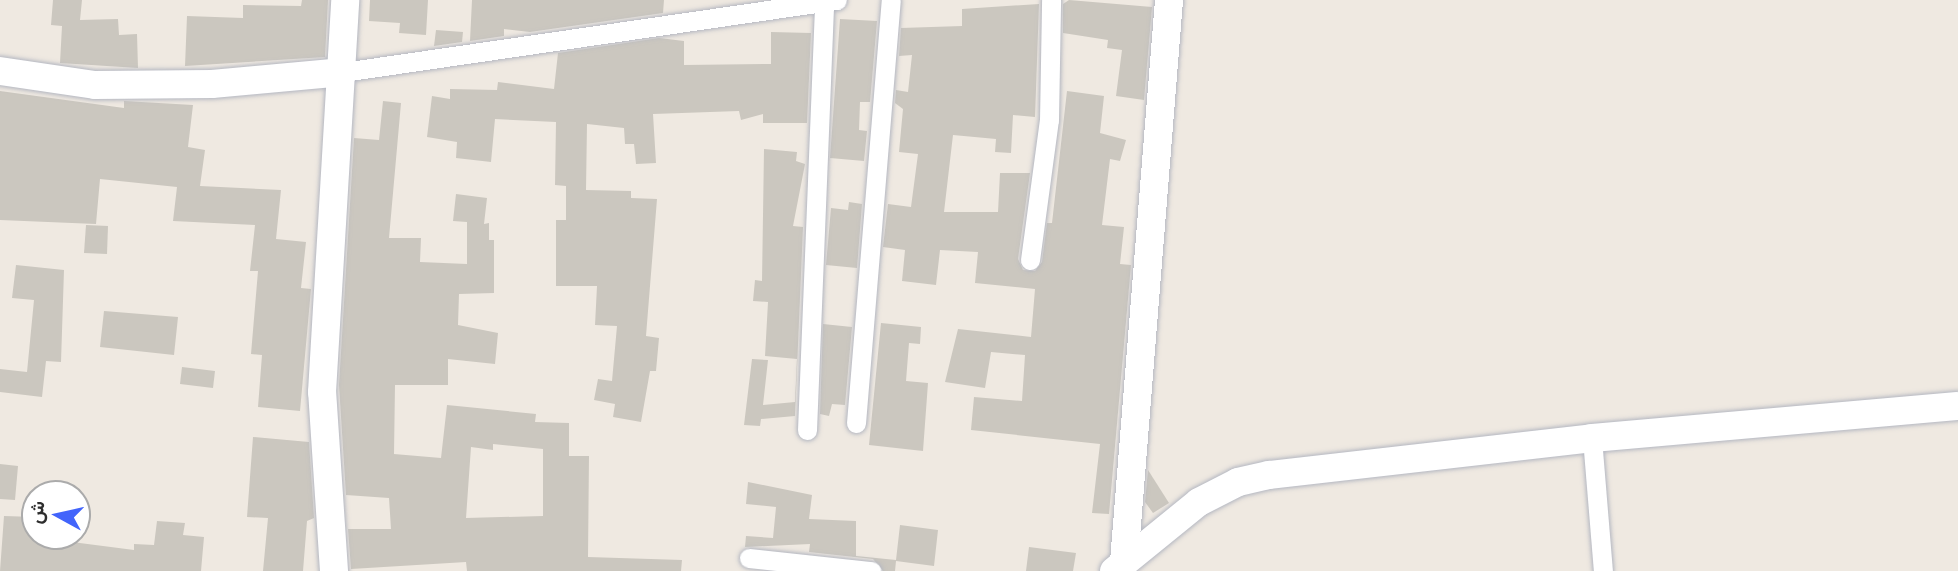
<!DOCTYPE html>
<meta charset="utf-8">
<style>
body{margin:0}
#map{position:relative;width:1958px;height:571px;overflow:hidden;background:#efe9e1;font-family:"Varela Round",Vazirmatn,sans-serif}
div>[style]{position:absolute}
.building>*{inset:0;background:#cbc7bf}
.roads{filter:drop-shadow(0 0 2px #b4b7c1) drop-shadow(0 0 2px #b4b7c1)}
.street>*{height:19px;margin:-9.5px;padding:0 9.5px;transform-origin:9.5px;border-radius:9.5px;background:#fff}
.secondary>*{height:28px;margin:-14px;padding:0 14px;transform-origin:14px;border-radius:14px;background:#fff}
span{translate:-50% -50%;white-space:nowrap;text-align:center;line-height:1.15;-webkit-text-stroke:6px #fff;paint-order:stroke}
.north{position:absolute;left:21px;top:480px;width:70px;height:70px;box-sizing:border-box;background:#fff;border:2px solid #ababab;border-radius:50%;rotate:278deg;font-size:19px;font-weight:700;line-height:28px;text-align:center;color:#2e2e2e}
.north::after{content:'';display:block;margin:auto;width:24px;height:32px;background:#4264fb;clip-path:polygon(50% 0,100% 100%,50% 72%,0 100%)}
</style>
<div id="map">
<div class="building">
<i style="clip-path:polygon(53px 0,82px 0,80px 20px,118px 19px,119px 35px,137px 34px,138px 68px,60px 63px,62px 26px,51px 25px)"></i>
<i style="clip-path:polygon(302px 0,328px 0,325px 57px,185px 66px,187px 16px,243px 18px,243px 5px,301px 6px)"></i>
<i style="clip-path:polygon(370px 0,428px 0,426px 35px,399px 33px,400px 23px,369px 21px)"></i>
<i style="clip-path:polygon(472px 0,664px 0,663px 13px,530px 32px,504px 29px,504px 36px,470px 41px)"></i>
<i style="clip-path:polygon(1069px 0,1152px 7px,1144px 100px,1116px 96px,1122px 50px,1107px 48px,1108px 40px,1063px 33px,1063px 4px)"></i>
<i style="clip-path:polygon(1039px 4px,1035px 117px,1013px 115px,1011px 153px,995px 152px,996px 139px,953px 135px,944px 212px,998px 212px,1000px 173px,1030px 173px,1018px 259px,1023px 270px,1035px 271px,1042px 262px,1047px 223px,1052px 223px,1067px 91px,1104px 96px,1100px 133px,1126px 140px,1120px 161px,1110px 159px,1102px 225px,1124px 227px,1120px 264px,1131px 265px,1109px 514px,1092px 513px,1100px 444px,971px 430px,974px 397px,1022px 401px,1025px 355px,991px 352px,985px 388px,945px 382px,958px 329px,1031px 337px,1035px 289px,975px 283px,978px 252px,940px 250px,936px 285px,902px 281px,905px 250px,883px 247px,888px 204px,911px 207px,918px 154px,899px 152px,903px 109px,895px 103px,896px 90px,908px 92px,912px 55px,899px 56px,901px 28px,962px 26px,962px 9px)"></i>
<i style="clip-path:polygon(840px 19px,877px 21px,870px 102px,860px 102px,859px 130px,867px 131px,864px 161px,830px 158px)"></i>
<i style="clip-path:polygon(436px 30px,463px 32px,462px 42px,434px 46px)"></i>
<i style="clip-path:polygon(771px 32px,811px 33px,807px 123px,763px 123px,763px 114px,741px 120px,739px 111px,653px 114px,656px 163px,636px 164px,634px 144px,625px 144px,624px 128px,587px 124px,586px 190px,631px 191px,631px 198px,657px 199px,646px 336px,659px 338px,656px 371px,650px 371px,641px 422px,613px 417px,615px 404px,594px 400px,598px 379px,612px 381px,617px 326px,595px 325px,597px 286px,556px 286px,556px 220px,566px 220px,566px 186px,555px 185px,556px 122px,495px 119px,491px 162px,456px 158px,457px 142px,427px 137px,432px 96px,450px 99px,450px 89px,497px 90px,498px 82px,554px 89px,558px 53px,659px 38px,684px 41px,684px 65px,771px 64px)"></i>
<i style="clip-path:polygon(0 91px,124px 108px,124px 101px,193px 105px,188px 147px,205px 150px,200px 186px,281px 190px,276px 239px,306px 242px,301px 288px,311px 289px,300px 411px,258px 407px,262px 355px,251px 354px,258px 271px,250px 271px,255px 225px,173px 221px,177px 187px,100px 179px,96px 224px,0 220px)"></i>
<i style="clip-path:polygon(evenodd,383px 101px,401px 103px,389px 238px,421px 238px,420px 262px,467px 264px,467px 222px,453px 221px,456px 194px,487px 198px,484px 224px,489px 223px,489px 240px,494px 240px,494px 293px,459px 294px,458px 325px,498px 333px,495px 364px,448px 359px,448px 385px,395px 385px,394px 454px,441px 458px,447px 405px,536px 414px,535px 422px,569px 423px,569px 456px,589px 456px,588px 557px,682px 560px,681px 571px,467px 571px,466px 562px,351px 569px,348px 529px,391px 529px,389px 498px,346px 495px,339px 385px,354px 138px,379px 140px,383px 101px,493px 444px,543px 449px,543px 516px,466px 518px,471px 447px,493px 450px,493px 444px)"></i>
<i style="clip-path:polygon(764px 149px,797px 152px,796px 161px,805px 164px,793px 226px,803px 227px,795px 416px,761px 419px,760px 426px,744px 425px,752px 359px,768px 360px,763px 405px,795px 402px,797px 359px,765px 356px,768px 302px,753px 301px,755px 280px,762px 281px)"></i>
<i style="clip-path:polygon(849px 202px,862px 204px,857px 268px,826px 265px,831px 208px,848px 210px)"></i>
<i style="clip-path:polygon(86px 225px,108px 226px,107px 254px,84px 253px)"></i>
<i style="clip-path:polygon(16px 265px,64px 270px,61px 362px,46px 361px,42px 397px,0 392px,0 369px,27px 372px,34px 300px,12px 298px)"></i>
<i style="clip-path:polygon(104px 311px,178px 317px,174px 355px,100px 347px)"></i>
<i style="clip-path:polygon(881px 323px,921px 327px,920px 344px,909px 343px,906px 381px,928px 383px,923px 451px,869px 445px)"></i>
<i style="clip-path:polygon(823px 324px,852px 327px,845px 405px,832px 404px,829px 416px,820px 414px)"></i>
<i style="clip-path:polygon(182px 367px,215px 371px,213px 388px,180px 384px)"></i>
<i style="clip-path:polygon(253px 437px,309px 442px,314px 518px,307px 521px,303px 571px,263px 571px,268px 518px,247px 517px)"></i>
<i style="clip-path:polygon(0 464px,18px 466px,15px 500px,0 499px)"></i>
<i style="clip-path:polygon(1148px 470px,1169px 503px,1153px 513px,1145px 502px)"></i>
<i style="clip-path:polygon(748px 482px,812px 495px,809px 519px,856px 521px,856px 556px,896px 560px,900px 525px,938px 530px,934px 566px,896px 561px,895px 571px,883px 571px,873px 559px,809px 552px,810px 544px,745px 547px,746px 536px,773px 538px,776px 507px,746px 504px)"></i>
<i style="clip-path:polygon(4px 516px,35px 517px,35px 536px,72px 536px,72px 542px,134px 550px,134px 544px,154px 545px,157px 521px,185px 523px,183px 535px,204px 537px,201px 571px,0 571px)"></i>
<i style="clip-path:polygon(1029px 547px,1076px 553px,1073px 571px,1026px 571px)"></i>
</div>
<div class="roads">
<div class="street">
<i style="left:343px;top:72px;width:499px;rotate:-8.3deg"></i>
<i style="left:1030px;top:260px;width:141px;rotate:-82.3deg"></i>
<i style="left:1049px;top:120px;width:120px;rotate:-89deg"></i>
<i style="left:856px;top:423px;width:424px;rotate:-85.3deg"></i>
<i style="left:807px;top:430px;width:428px;rotate:-87.7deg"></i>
<i style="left:1592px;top:438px;width:133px;rotate:85.3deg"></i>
<i style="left:749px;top:558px;width:123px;rotate:6.1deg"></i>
</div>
<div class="secondary">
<i style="left:0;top:71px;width:96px;rotate:8.4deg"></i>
<i style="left:95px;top:85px;width:117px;rotate:-0.5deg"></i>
<i style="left:212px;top:84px;width:132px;rotate:-5.2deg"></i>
<i style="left:1124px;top:562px;width:564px;rotate:-85.42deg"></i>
<i style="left:334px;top:571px;width:179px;rotate:-93.8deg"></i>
<i style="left:322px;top:392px;width:393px;rotate:-86.6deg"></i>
<i style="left:1114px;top:571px;width:109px;rotate:-39.1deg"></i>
<i style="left:1199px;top:502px;width:44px;rotate:-27.1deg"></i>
<i style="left:1238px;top:482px;width:32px;rotate:-13deg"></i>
<i style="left:1269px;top:475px;width:325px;rotate:-6.5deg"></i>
<i style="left:1592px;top:438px;width:367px;rotate:-5deg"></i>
</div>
</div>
<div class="north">ش</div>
</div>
